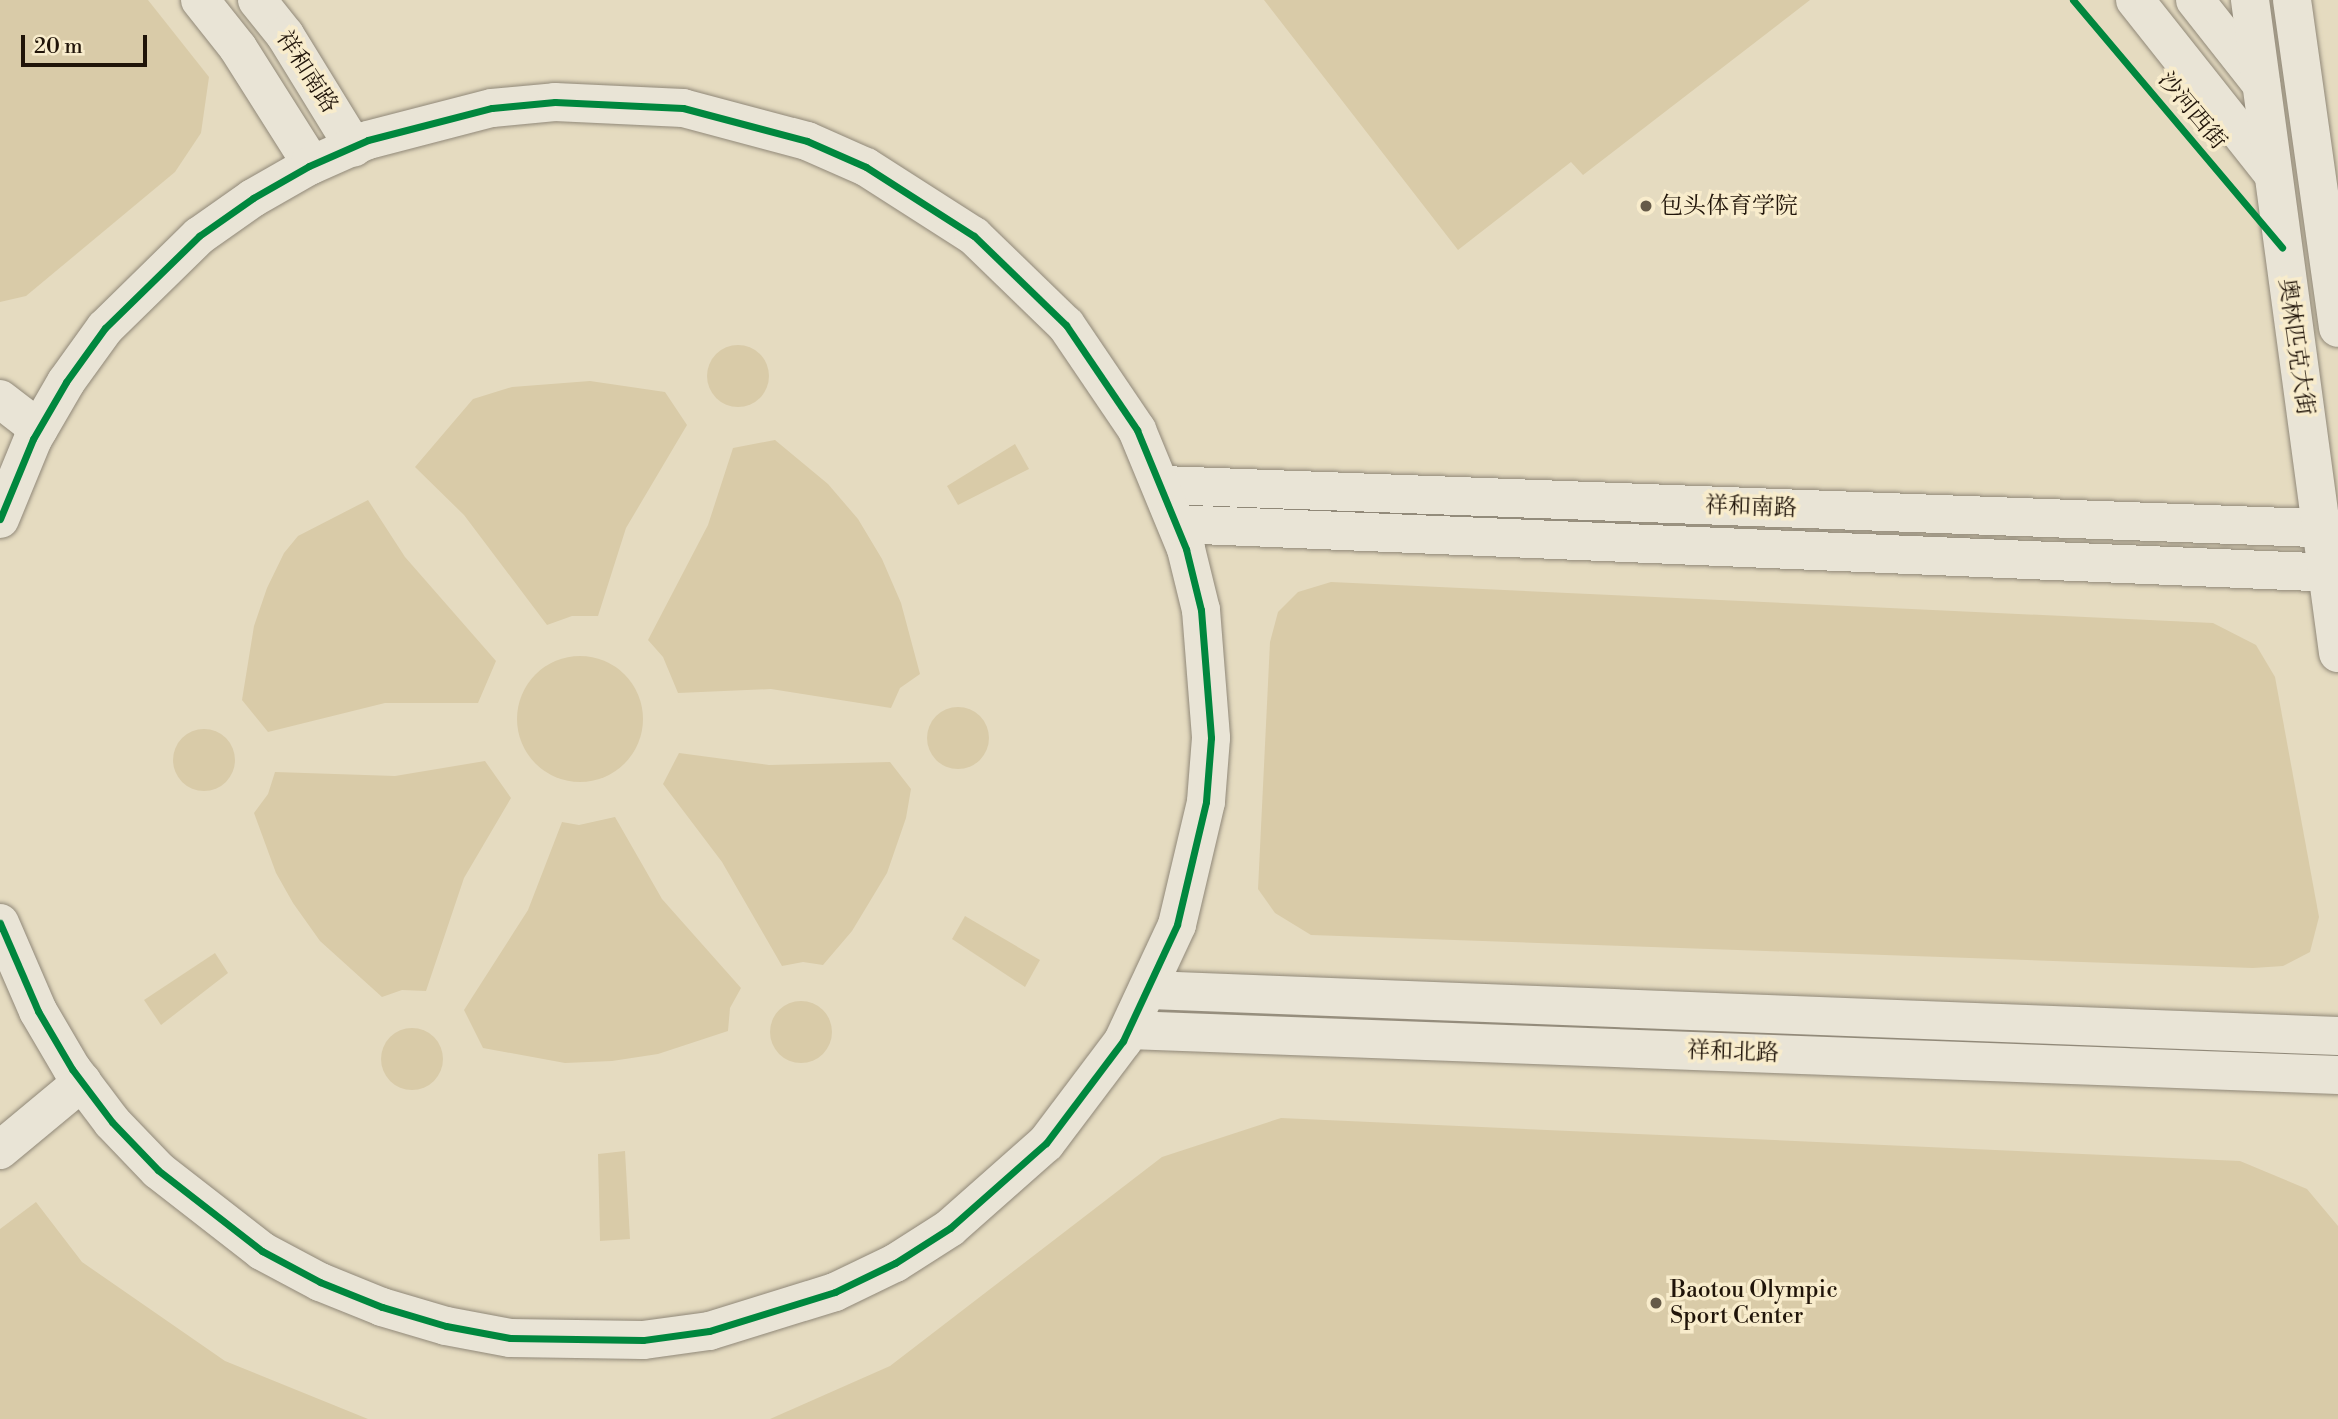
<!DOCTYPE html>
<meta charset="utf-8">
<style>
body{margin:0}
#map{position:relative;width:2338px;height:1419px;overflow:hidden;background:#e5dbc0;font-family:"Libre Bodoni","Noto Serif SC",serif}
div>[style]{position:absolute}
.green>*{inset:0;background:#d9cba8}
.round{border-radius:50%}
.roads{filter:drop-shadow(0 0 2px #908878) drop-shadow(0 0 2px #908878)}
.minor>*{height:38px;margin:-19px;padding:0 19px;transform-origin:19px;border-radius:19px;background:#e9e4d6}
.secondary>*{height:38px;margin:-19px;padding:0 19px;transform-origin:19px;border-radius:19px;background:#e9e4d6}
.cycleway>*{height:7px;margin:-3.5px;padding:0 3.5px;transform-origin:3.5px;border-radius:3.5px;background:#00873e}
.dots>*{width:19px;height:19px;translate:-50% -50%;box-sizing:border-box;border:4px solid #f8eccc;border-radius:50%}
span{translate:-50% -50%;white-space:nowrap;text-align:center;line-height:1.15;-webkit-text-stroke:7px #f8eccc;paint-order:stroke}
.street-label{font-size:23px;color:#201409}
.poi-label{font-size:23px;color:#201409}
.left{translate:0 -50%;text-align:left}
.scale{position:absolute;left:21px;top:35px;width:126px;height:32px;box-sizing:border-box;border:4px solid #201409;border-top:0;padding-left:9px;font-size:21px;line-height:24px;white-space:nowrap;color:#201409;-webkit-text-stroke:5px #f8eccc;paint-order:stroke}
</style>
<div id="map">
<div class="green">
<i style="clip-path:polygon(0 0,148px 0,209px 77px,201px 133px,175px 172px,26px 296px,0 302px)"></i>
<i style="clip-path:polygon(1264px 0,1810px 0,1583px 175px,1571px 162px,1458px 250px)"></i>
<i class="round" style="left:707px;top:345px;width:62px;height:62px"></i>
<i style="clip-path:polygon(590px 381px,665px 392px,687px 425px,626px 528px,598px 616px,572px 616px,547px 625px,464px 515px,415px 467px,473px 399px,512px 387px)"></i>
<i style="clip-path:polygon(775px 440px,828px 484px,858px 519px,882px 559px,901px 603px,920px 674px,900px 688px,891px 708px,771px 689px,678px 693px,663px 657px,648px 640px,708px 525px,733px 448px)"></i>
<i style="clip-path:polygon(1015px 444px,1029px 469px,958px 505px,947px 486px)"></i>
<i style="clip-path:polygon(368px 500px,405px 557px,496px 661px,478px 703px,385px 703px,268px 732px,242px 700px,254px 626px,267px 588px,284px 553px,298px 536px)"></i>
<i style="clip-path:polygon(1331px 582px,2213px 623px,2256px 645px,2275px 677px,2319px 917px,2310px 952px,2283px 966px,2253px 968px,1311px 935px,1275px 913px,1258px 889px,1270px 642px,1278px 612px,1298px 592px)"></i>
<i class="round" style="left:517px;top:656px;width:126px;height:126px"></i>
<i class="round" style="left:927px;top:707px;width:62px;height:62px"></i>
<i class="round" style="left:173px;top:729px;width:62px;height:62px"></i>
<i style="clip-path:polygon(679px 753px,769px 765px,890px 762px,911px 789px,906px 818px,887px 873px,852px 931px,823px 965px,803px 962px,782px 966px,722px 862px,663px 784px)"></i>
<i style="clip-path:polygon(485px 761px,511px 798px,464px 878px,426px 991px,402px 990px,382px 997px,320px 941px,293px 903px,276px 873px,254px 813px,268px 794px,275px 772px,395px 776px)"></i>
<i style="clip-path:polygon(615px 817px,662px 899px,741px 988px,730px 1008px,728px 1031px,658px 1054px,612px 1061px,565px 1063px,483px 1048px,464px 1010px,528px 910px,562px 822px,579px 825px)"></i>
<i style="clip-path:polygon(965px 916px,1040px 960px,1025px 987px,952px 939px)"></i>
<i style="clip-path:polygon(215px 953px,228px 973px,161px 1025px,144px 1000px)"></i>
<i class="round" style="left:770px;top:1001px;width:62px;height:62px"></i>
<i class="round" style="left:381px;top:1028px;width:62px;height:62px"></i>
<i style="clip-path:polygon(1281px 1118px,2240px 1161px,2307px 1189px,2338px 1226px,2338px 1419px,770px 1419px,890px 1366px,1162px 1157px)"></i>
<i style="clip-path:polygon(625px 1151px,630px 1239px,600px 1241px,598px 1154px)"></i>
<i style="clip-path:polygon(36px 1202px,82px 1262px,225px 1361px,368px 1419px,0 1419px,0 1229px)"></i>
</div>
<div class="roads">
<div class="minor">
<i style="left:200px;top:0;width:61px;rotate:51.6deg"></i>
<i style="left:238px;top:48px;width:138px;rotate:57.7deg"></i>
<i style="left:257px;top:0;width:45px;rotate:51.3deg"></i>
<i style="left:285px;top:35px;width:132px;rotate:58.4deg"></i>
<i style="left:0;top:399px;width:49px;rotate:37.6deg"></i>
<i style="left:1163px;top:485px;width:1176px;rotate:2.14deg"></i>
<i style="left:0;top:519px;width:87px;rotate:-67.6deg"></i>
<i style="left:33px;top:439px;width:66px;rotate:-59.9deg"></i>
<i style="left:66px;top:382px;width:67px;rotate:-54.2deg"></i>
<i style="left:105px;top:328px;width:132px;rotate:-44.4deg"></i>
<i style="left:199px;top:236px;width:66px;rotate:-35.1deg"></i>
<i style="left:253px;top:198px;width:64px;rotate:-29.7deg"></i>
<i style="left:309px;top:166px;width:64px;rotate:-23.8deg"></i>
<i style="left:368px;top:140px;width:128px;rotate:-14.5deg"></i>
<i style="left:492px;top:108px;width:63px;rotate:-5.4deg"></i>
<i style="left:555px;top:102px;width:128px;rotate:2.7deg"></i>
<i style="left:683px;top:108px;width:128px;rotate:14.9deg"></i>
<i style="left:807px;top:141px;width:64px;rotate:23.8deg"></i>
<i style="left:866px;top:167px;width:128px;rotate:32.6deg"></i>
<i style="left:974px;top:236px;width:128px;rotate:44.1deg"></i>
<i style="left:1066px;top:325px;width:127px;rotate:55.9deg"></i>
<i style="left:1137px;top:430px;width:129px;rotate:67.6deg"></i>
<i style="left:1186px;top:549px;width:63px;rotate:76.2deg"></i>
<i style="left:1201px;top:610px;width:128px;rotate:85.5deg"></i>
<i style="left:1211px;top:738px;width:64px;rotate:94.5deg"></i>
<i style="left:1206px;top:802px;width:126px;rotate:103.3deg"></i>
<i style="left:1177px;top:925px;width:128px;rotate:115deg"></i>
<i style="left:1123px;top:1041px;width:128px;rotate:127deg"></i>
<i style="left:1046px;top:1143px;width:128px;rotate:138.5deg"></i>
<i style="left:950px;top:1228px;width:65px;rotate:147.5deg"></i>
<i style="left:895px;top:1263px;width:67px;rotate:154.2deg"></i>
<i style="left:835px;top:1292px;width:132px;rotate:162.8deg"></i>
<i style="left:709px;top:1331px;width:67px;rotate:172.2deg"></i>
<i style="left:643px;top:1340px;width:133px;rotate:-179.1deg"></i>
<i style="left:510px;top:1338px;width:65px;rotate:-169.4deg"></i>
<i style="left:446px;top:1326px;width:67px;rotate:-163.5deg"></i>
<i style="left:382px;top:1307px;width:67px;rotate:-158deg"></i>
<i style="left:320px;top:1282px;width:66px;rotate:-151.9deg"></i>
<i style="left:262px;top:1251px;width:132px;rotate:-142.1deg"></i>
<i style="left:158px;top:1170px;width:66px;rotate:-133.8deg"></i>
<i style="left:112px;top:1122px;width:66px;rotate:-127deg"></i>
<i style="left:72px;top:1069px;width:67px;rotate:-120.4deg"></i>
<i style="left:38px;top:1011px;width:96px;rotate:-113.4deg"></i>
<i style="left:1177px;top:524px;width:1162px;rotate:2.42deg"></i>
<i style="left:1150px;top:990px;width:1189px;rotate:2.22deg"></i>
<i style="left:1129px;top:1030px;width:1210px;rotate:2.13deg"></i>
<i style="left:0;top:1150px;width:107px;rotate:-39.7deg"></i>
</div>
<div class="secondary">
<i style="left:2135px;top:0;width:222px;rotate:51.6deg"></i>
<i style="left:2195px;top:0;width:107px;rotate:51.8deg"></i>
<i style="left:2250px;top:0;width:659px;rotate:82.32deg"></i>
<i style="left:2292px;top:0;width:331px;rotate:82deg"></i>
</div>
</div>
<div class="cycleway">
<i style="left:2073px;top:0;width:324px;rotate:49.8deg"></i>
<i style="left:0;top:519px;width:87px;rotate:-67.6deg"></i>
<i style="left:33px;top:439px;width:66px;rotate:-59.9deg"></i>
<i style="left:66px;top:382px;width:67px;rotate:-54.2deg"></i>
<i style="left:105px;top:328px;width:132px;rotate:-44.4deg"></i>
<i style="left:199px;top:236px;width:66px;rotate:-35.1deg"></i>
<i style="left:253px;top:198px;width:64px;rotate:-29.7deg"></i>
<i style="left:309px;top:166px;width:64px;rotate:-23.8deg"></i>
<i style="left:368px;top:140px;width:128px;rotate:-14.5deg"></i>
<i style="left:492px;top:108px;width:63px;rotate:-5.4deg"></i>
<i style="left:555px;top:102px;width:128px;rotate:2.7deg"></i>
<i style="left:683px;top:108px;width:128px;rotate:14.9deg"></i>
<i style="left:807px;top:141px;width:64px;rotate:23.8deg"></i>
<i style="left:866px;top:167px;width:128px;rotate:32.6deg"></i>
<i style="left:974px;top:236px;width:128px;rotate:44.1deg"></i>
<i style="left:1066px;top:325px;width:127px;rotate:55.9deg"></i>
<i style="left:1137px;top:430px;width:129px;rotate:67.6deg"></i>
<i style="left:1186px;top:549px;width:63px;rotate:76.2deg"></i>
<i style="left:1201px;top:610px;width:128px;rotate:85.5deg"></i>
<i style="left:1211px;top:738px;width:64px;rotate:94.5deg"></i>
<i style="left:1206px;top:802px;width:126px;rotate:103.3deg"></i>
<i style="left:1177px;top:925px;width:128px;rotate:115deg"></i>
<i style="left:1123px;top:1041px;width:128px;rotate:127deg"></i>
<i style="left:1046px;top:1143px;width:128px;rotate:138.5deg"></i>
<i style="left:950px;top:1228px;width:65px;rotate:147.5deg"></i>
<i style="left:895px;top:1263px;width:67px;rotate:154.2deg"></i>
<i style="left:835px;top:1292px;width:132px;rotate:162.8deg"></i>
<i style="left:709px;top:1331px;width:67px;rotate:172.2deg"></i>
<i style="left:643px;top:1340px;width:133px;rotate:-179.1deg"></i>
<i style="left:510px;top:1338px;width:65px;rotate:-169.4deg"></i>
<i style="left:446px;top:1326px;width:67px;rotate:-163.5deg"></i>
<i style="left:382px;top:1307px;width:67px;rotate:-158deg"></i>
<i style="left:320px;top:1282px;width:66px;rotate:-151.9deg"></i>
<i style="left:262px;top:1251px;width:132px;rotate:-142.1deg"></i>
<i style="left:158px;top:1170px;width:66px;rotate:-133.8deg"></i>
<i style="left:112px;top:1122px;width:66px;rotate:-127deg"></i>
<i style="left:72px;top:1069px;width:67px;rotate:-120.4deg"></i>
<i style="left:38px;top:1011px;width:96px;rotate:-113.4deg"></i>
</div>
<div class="dots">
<i style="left:1646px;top:206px;background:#655a49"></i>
<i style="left:1656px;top:1303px;background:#655a49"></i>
</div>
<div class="street-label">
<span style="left:307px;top:72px;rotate:57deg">祥和南路</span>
<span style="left:2192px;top:111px;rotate:50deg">沙河西街</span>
<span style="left:2296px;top:347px;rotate:82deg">奥林匹克大街</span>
<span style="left:1751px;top:507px;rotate:2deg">祥和南路</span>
<span style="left:1733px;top:1052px;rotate:2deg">祥和北路</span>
</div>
<div class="poi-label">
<span class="left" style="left:1660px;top:206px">包头体育学院</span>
<span class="left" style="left:1670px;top:1303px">Baotou Olympic<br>Sport Center</span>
</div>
<div class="scale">20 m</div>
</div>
